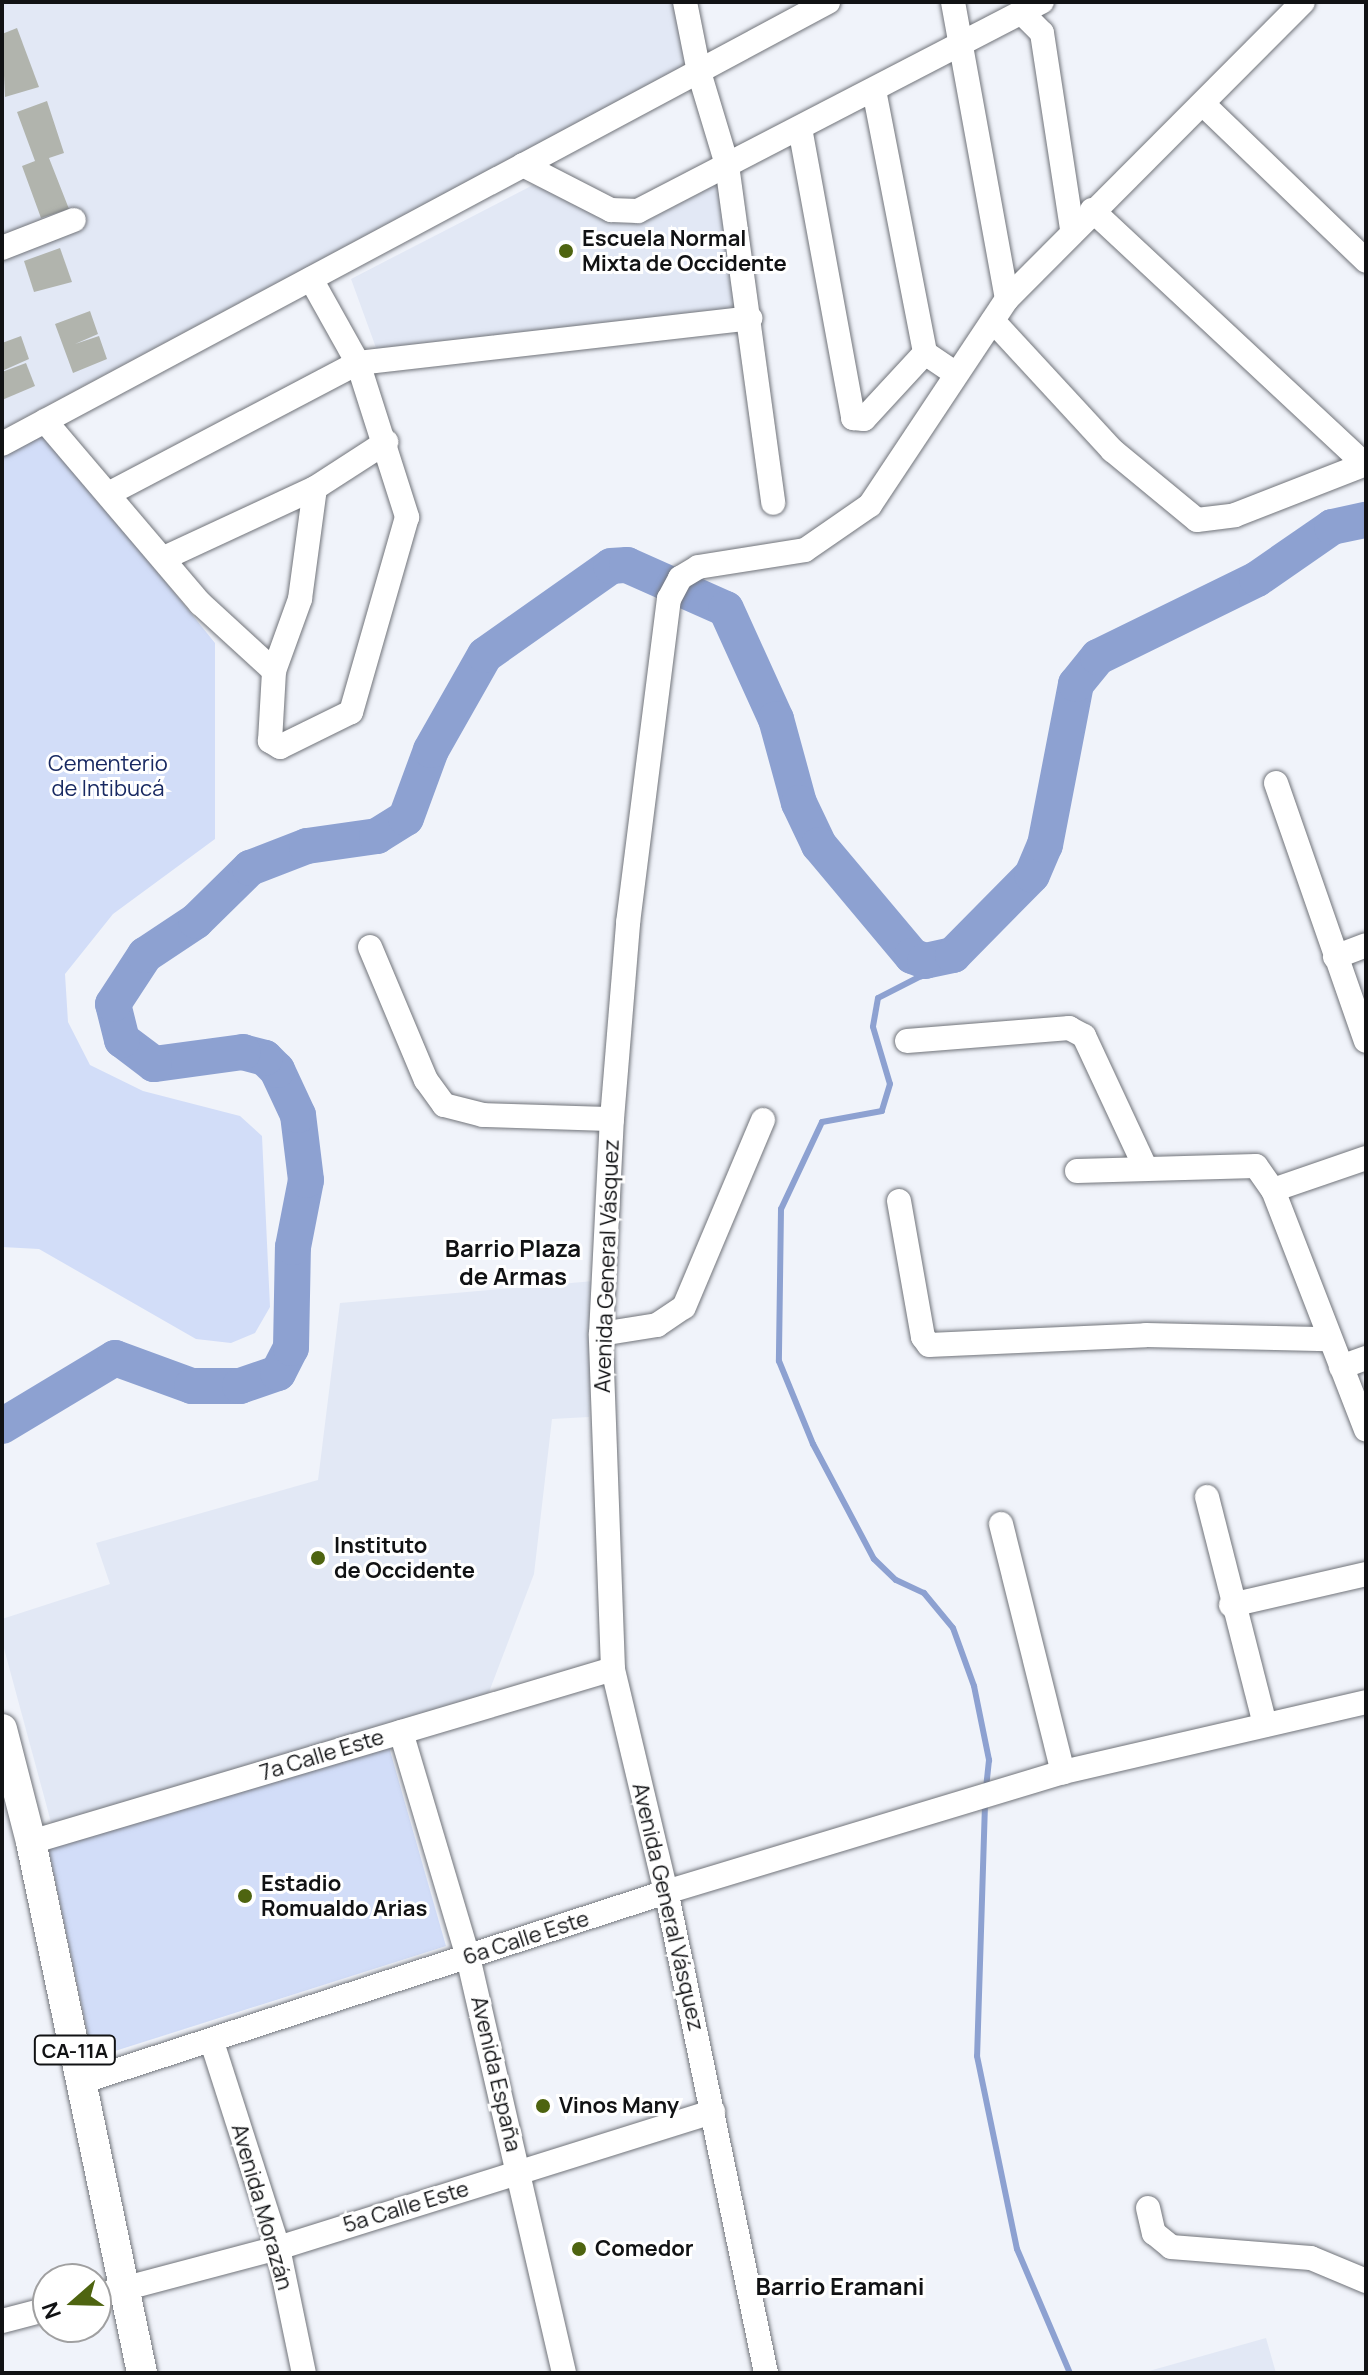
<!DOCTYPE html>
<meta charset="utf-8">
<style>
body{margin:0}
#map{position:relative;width:1368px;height:2375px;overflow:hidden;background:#f0f3fa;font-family:Manrope,sans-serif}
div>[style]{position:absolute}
.built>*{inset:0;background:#e2e8f5}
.green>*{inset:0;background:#d2ddf8}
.stream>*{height:6px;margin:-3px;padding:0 3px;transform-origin:3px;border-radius:3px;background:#8da1d1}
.river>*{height:36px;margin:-18px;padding:0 18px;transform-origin:18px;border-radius:18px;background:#8da1d1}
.building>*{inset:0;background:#b1b4ad}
.roads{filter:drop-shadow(0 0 2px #71747a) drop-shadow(0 0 2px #71747a)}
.minor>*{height:24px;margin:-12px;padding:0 12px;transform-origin:12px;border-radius:12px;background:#fff}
.major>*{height:30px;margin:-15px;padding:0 15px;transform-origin:15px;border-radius:15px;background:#fff}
.dots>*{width:22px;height:22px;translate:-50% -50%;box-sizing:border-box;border:4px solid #fff;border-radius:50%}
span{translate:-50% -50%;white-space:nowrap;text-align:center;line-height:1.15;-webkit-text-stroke:6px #fff;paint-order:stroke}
.shield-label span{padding:2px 6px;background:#fff;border:2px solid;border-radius:6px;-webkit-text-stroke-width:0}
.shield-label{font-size:20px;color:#111214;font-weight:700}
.poi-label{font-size:22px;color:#111214;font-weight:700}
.left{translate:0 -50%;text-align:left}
.park-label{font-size:22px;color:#182962}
.street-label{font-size:22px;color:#111214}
.neighbourhood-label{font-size:24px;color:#111214;font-weight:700}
.frame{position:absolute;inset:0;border:4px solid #111214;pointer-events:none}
.north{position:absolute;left:32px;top:2263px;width:80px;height:80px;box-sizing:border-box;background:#fff;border:2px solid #a0a0a1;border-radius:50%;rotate:250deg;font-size:22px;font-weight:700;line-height:32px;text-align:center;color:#111214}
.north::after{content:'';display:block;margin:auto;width:28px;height:36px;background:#4e6410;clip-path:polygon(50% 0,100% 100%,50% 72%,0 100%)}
</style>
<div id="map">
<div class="built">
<i style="clip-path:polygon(2px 2px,674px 2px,685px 66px,2px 429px)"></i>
<i style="clip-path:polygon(717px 184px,738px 309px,379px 356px,351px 279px,533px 185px,625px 223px,650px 219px)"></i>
<i style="clip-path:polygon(594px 1281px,589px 1417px,552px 1419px,534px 1574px,489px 1692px,478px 1702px,52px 1826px,2px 1641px,2px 1619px,110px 1584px,96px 1543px,318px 1480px,340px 1303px)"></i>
<i style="clip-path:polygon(1266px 2338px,1276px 2373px,1142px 2373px)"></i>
</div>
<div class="green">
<i style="clip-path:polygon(43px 431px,215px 643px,215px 839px,113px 914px,65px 974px,68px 1022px,90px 1065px,143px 1091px,240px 1116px,262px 1136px,270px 1307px,255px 1333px,231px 1343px,196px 1339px,39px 1249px,2px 1247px,2px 453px)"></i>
<i style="clip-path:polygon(389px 1747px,446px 1946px,93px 2058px,48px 1846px)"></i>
</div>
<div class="stream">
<i style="left:925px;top:961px;width:16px;rotate:105deg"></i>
<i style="left:921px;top:976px;width:48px;rotate:152.9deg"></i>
<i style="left:878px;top:998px;width:29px;rotate:100deg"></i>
<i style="left:873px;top:1027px;width:59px;rotate:73.4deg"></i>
<i style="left:890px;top:1084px;width:28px;rotate:107deg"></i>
<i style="left:882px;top:1111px;width:61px;rotate:169.6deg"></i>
<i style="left:822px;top:1122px;width:96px;rotate:115.2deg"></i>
<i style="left:781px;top:1209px;width:152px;rotate:90.8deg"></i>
<i style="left:779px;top:1361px;width:90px;rotate:67.7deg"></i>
<i style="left:813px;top:1444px;width:130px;rotate:62.1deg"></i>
<i style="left:874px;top:1559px;width:30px;rotate:44deg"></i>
<i style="left:896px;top:1580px;width:31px;rotate:25deg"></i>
<i style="left:924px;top:1593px;width:45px;rotate:50.4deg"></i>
<i style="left:953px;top:1628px;width:62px;rotate:70.1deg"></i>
<i style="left:974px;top:1686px;width:76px;rotate:78.5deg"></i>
<i style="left:989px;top:1760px;width:29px;rotate:96deg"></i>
<i style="left:985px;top:1804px;width:252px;rotate:91.8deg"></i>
<i style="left:977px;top:2056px;width:197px;rotate:78.3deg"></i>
<i style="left:1017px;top:2249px;width:135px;rotate:66.9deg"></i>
</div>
<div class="river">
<i style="left:2px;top:1426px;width:132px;rotate:-31deg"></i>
<i style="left:115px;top:1358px;width:82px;rotate:20deg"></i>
<i style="left:192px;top:1386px;width:48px"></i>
<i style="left:240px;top:1386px;width:40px;rotate:-18.9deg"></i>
<i style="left:278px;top:1373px;width:28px;rotate:-63deg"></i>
<i style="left:291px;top:1348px;width:101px;rotate:-88.9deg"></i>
<i style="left:293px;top:1247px;width:68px;rotate:-79deg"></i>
<i style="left:306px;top:1180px;width:65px;rotate:-97deg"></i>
<i style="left:298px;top:1115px;width:50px;rotate:-115deg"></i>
<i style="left:277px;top:1070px;width:17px;rotate:-135deg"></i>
<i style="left:265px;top:1058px;width:23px;rotate:-165deg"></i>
<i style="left:243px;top:1052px;width:90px;rotate:172.3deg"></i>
<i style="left:154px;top:1064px;width:40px;rotate:-143deg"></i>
<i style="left:122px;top:1040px;width:37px;rotate:-104deg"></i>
<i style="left:113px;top:1004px;width:59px;rotate:-56.9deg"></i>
<i style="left:145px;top:955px;width:61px;rotate:-33.7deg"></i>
<i style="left:196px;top:921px;width:76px;rotate:-44.5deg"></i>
<i style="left:250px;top:868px;width:61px;rotate:-21.1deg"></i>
<i style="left:307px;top:846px;width:71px;rotate:-8.1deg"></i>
<i style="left:377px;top:836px;width:34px;rotate:-32deg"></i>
<i style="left:406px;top:818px;width:72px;rotate:-69.8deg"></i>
<i style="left:431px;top:750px;width:109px;rotate:-60.4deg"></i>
<i style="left:485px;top:655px;width:154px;rotate:-35.2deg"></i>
<i style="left:611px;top:566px;width:16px;rotate:-4deg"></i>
<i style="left:627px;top:565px;width:108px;rotate:24deg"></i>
<i style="left:726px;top:609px;width:121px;rotate:65.6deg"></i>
<i style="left:776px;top:719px;width:87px;rotate:74.7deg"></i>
<i style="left:799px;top:803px;width:47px;rotate:64.5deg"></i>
<i style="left:819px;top:845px;width:145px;rotate:50deg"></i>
<i style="left:912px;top:956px;width:14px;rotate:21deg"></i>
<i style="left:925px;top:961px;width:29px;rotate:-12deg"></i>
<i style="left:953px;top:955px;width:112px;rotate:-45.4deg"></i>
<i style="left:1032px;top:875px;width:33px;rotate:-67deg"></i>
<i style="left:1045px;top:845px;width:164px;rotate:-79.1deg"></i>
<i style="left:1076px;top:684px;width:35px;rotate:-51deg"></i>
<i style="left:1098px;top:657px;width:177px;rotate:-26.1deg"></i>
<i style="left:1257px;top:579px;width:91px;rotate:-34.7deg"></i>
<i style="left:1332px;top:527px;width:35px;rotate:-12deg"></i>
</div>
<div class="building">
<i style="clip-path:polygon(17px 28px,39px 87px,5px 97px,2px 34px)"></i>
<i style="clip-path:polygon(47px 101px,64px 153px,49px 158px,69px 209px,41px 218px,22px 166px,35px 161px,17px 112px)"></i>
<i style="clip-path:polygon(60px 248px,72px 282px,34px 292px,24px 261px)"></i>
<i style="clip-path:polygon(90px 311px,98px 334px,75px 344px,99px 336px,107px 359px,73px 373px,55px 324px)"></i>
<i style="clip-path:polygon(21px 336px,29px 359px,2px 371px,2px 343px)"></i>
<i style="clip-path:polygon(26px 363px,35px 386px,2px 400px,2px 372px)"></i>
</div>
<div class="roads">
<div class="minor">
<i style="left:685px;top:2px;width:71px;rotate:78.7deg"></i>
<i style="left:699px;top:72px;width:97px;rotate:73.2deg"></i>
<i style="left:727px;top:165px;width:341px;rotate:82.2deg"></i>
<i style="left:953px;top:2px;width:302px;rotate:79.7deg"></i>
<i style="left:1022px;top:13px;width:28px;rotate:45deg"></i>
<i style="left:1042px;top:33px;width:197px;rotate:81.3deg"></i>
<i style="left:874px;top:90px;width:268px;rotate:79deg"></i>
<i style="left:925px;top:353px;width:37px;rotate:34deg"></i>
<i style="left:1203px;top:104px;width:226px;rotate:43.9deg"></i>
<i style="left:800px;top:128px;width:295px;rotate:79.6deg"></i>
<i style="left:853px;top:418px;width:11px;rotate:5deg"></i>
<i style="left:864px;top:419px;width:90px;rotate:-47.3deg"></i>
<i style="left:523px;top:165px;width:99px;rotate:27.1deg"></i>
<i style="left:611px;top:210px;width:27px;rotate:2deg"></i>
<i style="left:638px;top:211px;width:455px;rotate:-27.4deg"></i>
<i style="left:1092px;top:210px;width:374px;rotate:43deg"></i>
<i style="left:2px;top:248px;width:77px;rotate:-21.3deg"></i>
<i style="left:311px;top:279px;width:96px;rotate:60.8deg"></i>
<i style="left:358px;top:363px;width:162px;rotate:72.3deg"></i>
<i style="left:407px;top:517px;width:203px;rotate:106deg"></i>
<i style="left:351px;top:712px;width:79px;rotate:153.8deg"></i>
<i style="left:280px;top:747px;width:12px;rotate:-149deg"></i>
<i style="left:270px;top:741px;width:70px;rotate:-86.7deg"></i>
<i style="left:274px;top:671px;width:77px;rotate:-70.1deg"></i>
<i style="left:300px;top:599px;width:112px;rotate:-82.3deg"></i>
<i style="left:993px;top:321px;width:176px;rotate:47.3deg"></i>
<i style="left:1112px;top:450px;width:110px;rotate:39.5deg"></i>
<i style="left:1197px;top:520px;width:38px;rotate:-7deg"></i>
<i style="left:1235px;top:515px;width:141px;rotate:-21.3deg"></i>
<i style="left:45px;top:421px;width:240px;rotate:49.6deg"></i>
<i style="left:201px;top:604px;width:99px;rotate:42.5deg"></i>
<i style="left:2px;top:444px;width:937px;rotate:-28.15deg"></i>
<i style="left:108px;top:494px;width:282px;rotate:-27.7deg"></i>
<i style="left:358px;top:363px;width:395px;rotate:-6.5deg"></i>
<i style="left:164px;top:558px;width:166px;rotate:-24.9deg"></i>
<i style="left:315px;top:488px;width:85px;rotate:-32.9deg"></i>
<i style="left:1276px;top:783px;width:273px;rotate:70.8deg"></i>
<i style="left:370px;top:947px;width:144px;rotate:67.2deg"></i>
<i style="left:426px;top:1080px;width:31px;rotate:54deg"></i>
<i style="left:444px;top:1105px;width:40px;rotate:14.4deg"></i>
<i style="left:483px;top:1115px;width:129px;rotate:1.8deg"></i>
<i style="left:1335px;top:957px;width:33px;rotate:-21deg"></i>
<i style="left:907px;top:1041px;width:163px;rotate:-4.6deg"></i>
<i style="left:1069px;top:1028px;width:17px;rotate:28deg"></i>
<i style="left:1084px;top:1036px;width:145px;rotate:65deg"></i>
<i style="left:1077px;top:1171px;width:179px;rotate:-1.6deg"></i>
<i style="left:1256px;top:1166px;width:29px;rotate:55deg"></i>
<i style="left:1273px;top:1190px;width:257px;rotate:68.8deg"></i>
<i style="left:1273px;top:1190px;width:98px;rotate:-19deg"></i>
<i style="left:899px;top:1201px;width:138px;rotate:80deg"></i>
<i style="left:923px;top:1337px;width:10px;rotate:53deg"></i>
<i style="left:929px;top:1345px;width:217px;rotate:-2.6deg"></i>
<i style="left:1146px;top:1335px;width:183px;rotate:1.3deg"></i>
<i style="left:601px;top:1334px;width:57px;rotate:-9.1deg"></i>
<i style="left:657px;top:1325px;width:32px;rotate:-34deg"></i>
<i style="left:684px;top:1307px;width:203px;rotate:-67.1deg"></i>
<i style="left:1341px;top:1367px;width:27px;rotate:-20deg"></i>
<i style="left:1207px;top:1497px;width:235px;rotate:75.7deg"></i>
<i style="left:1001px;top:1524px;width:256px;rotate:76deg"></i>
<i style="left:1231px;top:1605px;width:139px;rotate:-12.9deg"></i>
<i style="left:401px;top:1732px;width:235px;rotate:73.4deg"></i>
<i style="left:468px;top:1957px;width:427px;rotate:77deg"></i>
<i style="left:31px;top:1842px;width:607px;rotate:-16.55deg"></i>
<i style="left:212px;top:2042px;width:216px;rotate:72.2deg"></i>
<i style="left:278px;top:2248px;width:128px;rotate:78.3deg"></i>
<i style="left:81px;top:2082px;width:615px;rotate:-17.99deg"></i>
<i style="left:666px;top:1892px;width:415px;rotate:-16.8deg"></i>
<i style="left:1063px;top:1772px;width:311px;rotate:-13deg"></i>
<i style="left:1148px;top:2208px;width:26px;rotate:77deg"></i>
<i style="left:1154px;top:2233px;width:22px;rotate:39deg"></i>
<i style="left:1171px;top:2247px;width:140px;rotate:4.5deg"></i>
<i style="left:1311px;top:2258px;width:60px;rotate:22.7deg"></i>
<i style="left:96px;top:2296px;width:188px;rotate:-14.8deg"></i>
<i style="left:278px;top:2248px;width:456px;rotate:-17.4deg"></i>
<i style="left:2px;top:2321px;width:48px;rotate:-14.6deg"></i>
<i style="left:766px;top:2373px;width:491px;rotate:-101.7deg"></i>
<i style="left:666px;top:1892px;width:229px;rotate:-103.4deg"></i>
<i style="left:613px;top:1669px;width:335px;rotate:-92.1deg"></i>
<i style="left:601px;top:1334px;width:215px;rotate:-87.1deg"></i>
<i style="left:612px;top:1119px;width:197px;rotate:-85.3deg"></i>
<i style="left:628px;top:923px;width:327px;rotate:-82.8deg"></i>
<i style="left:669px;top:599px;width:24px;rotate:-62deg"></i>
<i style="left:680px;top:578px;width:21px;rotate:-31deg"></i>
<i style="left:698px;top:567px;width:108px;rotate:-9deg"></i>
<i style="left:805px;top:550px;width:79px;rotate:-34.7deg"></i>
<i style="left:870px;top:505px;width:247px;rotate:-56.4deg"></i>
<i style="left:1007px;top:299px;width:419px;rotate:-45.1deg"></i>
</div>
<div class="major">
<i style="left:2px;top:1729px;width:117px;rotate:75.6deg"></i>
<i style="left:31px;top:1842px;width:542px;rotate:78.19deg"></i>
</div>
</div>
<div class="dots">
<i style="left:566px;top:251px;background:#4e6410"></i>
<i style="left:318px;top:1558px;background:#4e6410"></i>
<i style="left:245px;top:1896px;background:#4e6410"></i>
<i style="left:543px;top:2106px;background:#4e6410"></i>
<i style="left:579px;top:2249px;background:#4e6410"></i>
</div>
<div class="shield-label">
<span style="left:75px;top:2050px">CA-11A</span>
</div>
<div class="poi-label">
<span class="left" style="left:582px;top:251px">Escuela Normal<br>Mixta de Occidente</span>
<span class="left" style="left:334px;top:1558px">Instituto<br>de Occidente</span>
<span class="left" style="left:261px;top:1896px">Estadio<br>Romualdo Arias</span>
<span class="left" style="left:559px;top:2106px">Vinos Many</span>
<span class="left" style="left:595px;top:2249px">Comedor</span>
</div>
<div class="park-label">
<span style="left:108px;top:776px">Cementerio<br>de Intibucá</span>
</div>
<div class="street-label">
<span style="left:607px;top:1266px;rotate:-88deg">Avenida General Vásquez</span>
<span style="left:322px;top:1755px;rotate:-17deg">7a Calle Este</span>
<span style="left:668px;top:1907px;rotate:77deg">Avenida General Vásquez</span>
<span style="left:526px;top:1938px;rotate:-18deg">6a Calle Este</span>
<span style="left:496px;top:2074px;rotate:77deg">Avenida España</span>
<span style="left:262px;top:2207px;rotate:74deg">Avenida Morazán</span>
<span style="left:406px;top:2207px;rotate:-17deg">5a Calle Este</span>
</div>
<div class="neighbourhood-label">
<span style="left:513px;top:1262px">Barrio Plaza<br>de Armas</span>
<span style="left:840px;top:2286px">Barrio Eramani</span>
</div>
<div class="frame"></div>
<div class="north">N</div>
</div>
